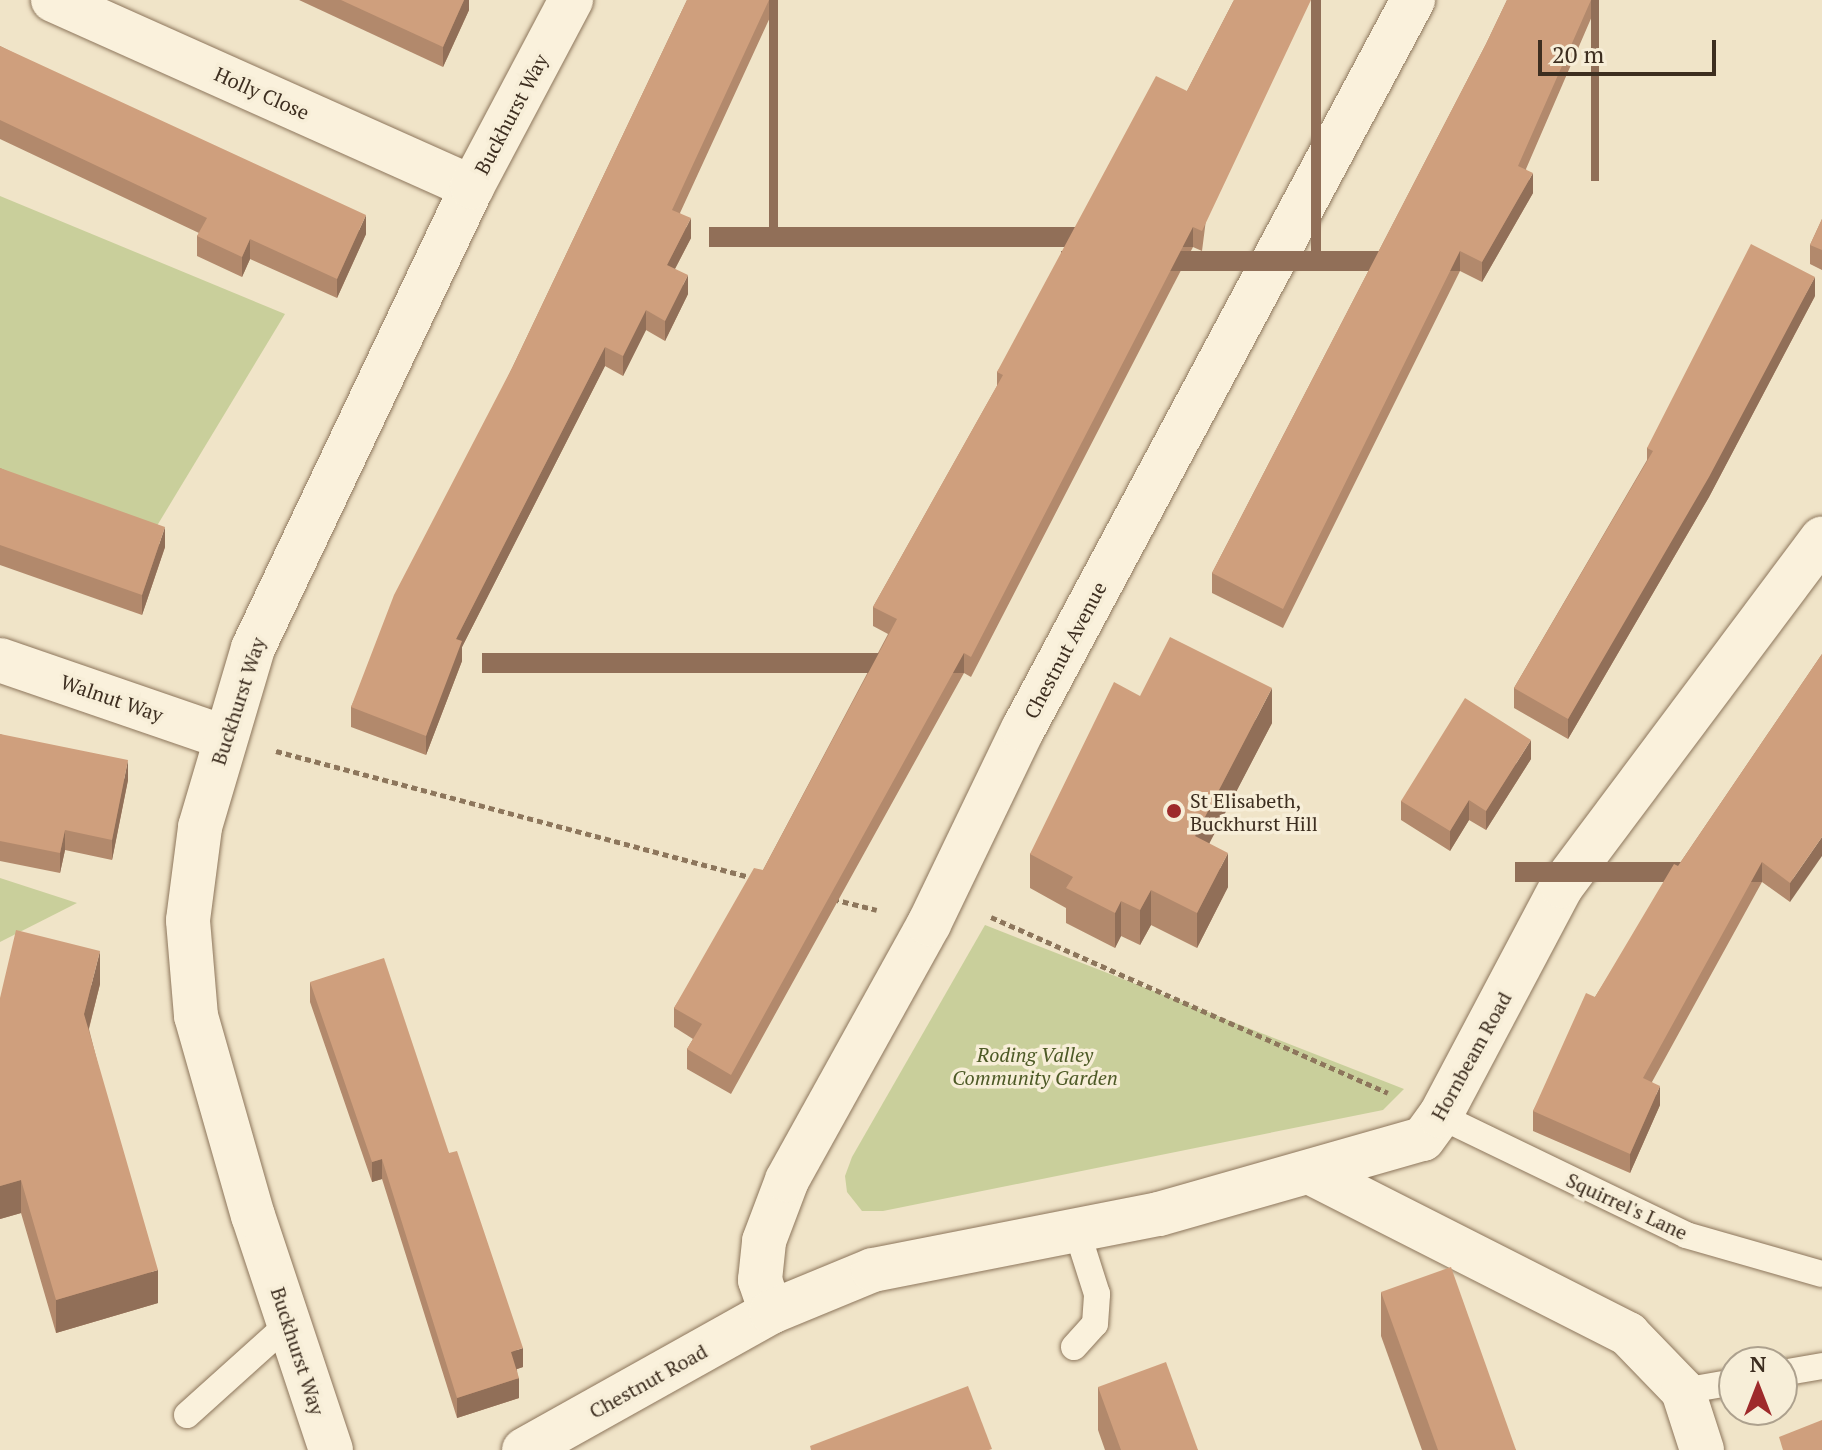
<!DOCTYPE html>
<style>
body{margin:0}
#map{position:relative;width:1822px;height:1450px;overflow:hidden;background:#f0e4c8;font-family:"PT Serif",serif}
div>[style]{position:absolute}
.green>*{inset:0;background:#c9cf9b}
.path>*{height:5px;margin-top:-2.5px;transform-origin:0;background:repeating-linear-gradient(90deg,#8d765c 0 6px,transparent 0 10px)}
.roads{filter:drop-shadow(0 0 2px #8d765c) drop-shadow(0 0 2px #8d765c)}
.lane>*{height:26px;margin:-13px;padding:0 13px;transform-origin:13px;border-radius:13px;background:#faf1dc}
.street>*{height:44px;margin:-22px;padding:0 22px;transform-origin:22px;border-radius:22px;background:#faf1dc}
.secondary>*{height:44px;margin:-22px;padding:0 22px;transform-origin:22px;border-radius:22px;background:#faf1dc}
.wall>*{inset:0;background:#b2896c}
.shaded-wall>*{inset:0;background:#916f58;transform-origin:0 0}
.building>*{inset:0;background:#cf9f7d}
.dots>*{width:22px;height:22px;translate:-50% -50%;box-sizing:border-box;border:4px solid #f7eed8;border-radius:50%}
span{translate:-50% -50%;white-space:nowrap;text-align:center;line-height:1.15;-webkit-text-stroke:7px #f7eed8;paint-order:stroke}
.street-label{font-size:20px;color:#3d2e20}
.poi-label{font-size:20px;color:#3d2e20}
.left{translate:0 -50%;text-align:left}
.park-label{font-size:20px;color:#4d5a26;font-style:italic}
.north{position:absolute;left:1718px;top:1346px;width:80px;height:80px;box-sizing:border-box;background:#f7eed8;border:2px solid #ada18e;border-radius:50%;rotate:0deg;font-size:22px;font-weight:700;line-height:32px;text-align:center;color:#3d2e20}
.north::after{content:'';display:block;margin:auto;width:28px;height:36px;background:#9e2a2b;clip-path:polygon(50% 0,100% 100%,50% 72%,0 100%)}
.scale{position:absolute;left:1538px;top:40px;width:178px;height:36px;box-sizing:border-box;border:4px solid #3d2e20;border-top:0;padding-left:10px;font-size:24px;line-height:28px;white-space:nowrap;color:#3d2e20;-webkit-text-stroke:6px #f7eed8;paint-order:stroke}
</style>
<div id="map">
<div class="green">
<div style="clip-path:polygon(0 196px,285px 314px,149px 539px,0 474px)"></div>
<div style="clip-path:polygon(0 878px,77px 903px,0 942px)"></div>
<div style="clip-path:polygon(985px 925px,1404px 1089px,1383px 1110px,883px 1211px,862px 1211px,847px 1192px,845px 1176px,852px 1157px)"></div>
</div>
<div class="path">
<div style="left:276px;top:751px;width:495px;rotate:14.9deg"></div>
<div style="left:833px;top:899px;width:45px;rotate:14deg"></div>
<div style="left:991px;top:917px;width:434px;rotate:23.9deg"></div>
</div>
<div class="roads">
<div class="lane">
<div style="left:1440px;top:1116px;width:273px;rotate:25.8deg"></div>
<div style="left:1686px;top:1235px;width:141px;rotate:16deg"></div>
<div style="left:1074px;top:1347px;width:31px;rotate:-48deg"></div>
<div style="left:1095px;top:1324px;width:30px;rotate:-86deg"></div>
<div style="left:1097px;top:1294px;width:69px;rotate:-107.7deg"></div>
<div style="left:1782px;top:1373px;width:41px;rotate:-9.9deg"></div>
<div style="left:1683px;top:1391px;width:52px;rotate:-10deg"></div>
<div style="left:187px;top:1415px;width:137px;rotate:-42deg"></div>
</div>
<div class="street">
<div style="left:53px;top:0;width:459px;rotate:24.1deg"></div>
<div style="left:0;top:660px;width:236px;rotate:19deg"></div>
<div style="left:1311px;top:1173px;width:356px;rotate:26.9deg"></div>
<div style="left:1628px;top:1334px;width:79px;rotate:46deg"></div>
<div style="left:1683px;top:1391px;width:62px;rotate:72.1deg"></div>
<div style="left:771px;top:1312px;width:34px;rotate:-109deg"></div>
<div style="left:760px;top:1280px;width:39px;rotate:-84deg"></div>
<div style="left:764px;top:1241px;width:65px;rotate:-69.3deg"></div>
<div style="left:787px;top:1180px;width:293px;rotate:-61deg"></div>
<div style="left:929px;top:924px;width:216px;rotate:-64.3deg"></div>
<div style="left:1023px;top:729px;width:827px;rotate:-61.85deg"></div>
<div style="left:524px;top:1450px;width:283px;rotate:-29.2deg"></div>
<div style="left:771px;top:1312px;width:110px;rotate:-22.4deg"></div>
<div style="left:873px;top:1270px;width:291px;rotate:-11.1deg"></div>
<div style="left:1159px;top:1214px;width:274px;rotate:-15.9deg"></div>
<div style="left:1423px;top:1139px;width:29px;rotate:-54deg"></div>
<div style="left:1440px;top:1116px;width:260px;rotate:-62.1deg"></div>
<div style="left:1562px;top:886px;width:434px;rotate:-53.2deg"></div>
</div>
<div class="secondary">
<div style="left:331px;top:1450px;width:247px;rotate:-108.4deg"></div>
<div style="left:253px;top:1216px;width:208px;rotate:-105.9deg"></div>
<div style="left:196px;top:1016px;width:96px;rotate:-94.8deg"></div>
<div style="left:188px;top:920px;width:94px;rotate:-82.6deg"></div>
<div style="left:200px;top:827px;width:187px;rotate:-73.5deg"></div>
<div style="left:253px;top:648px;width:510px;rotate:-64.59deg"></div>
<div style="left:472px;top:187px;width:212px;rotate:-62.1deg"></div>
</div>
</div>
<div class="wall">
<div style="clip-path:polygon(299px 0,469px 0,469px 10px,443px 67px)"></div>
<div style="clip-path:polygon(687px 0,778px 0,680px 213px,691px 238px,675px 269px,688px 294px,665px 341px,646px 330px,623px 376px,605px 366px,462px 647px,462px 661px,426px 755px,351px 727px,351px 707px)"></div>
<div style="clip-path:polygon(1234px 0,1202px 251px,1193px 247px,971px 677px,964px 673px,731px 1094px,687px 1069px,687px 1049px,693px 1039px,674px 1027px,674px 1008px,763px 870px,888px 634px,873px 626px,873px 607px,997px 386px,997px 372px,1187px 91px)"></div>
<div style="clip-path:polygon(1507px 0,1599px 0,1526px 169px,1533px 193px,1482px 282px,1460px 271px,1283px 628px,1212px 593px,1212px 573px,1486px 44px)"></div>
<div style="clip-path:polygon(0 46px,366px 234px,337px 298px,250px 259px,242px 277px,197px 256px,197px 236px,199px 233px,0 139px)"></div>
<div style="clip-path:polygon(1822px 219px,1822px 270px,1810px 264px,1810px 245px)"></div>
<div style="clip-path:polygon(1815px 296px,1709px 497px,1568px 739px,1514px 708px,1514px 688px,1647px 460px,1647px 448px)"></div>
<div style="clip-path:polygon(0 468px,165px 547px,142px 615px,0 565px)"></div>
<div style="clip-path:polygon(1822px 654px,1790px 902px,1762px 882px,1652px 1082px,1660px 1105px,1630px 1173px,1533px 1131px,1533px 1111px,1595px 997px,1678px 866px)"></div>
<div style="clip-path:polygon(1140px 696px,1272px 723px,1209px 843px,1228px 887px,1197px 948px,1151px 925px,1140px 945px,1121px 936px,1115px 948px,1066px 923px,1066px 908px,1030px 888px,1030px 854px)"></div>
<div style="clip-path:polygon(0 734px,128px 780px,112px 860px,65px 850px,60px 873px,0 861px)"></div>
<div style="clip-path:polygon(1531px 759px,1486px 830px,1469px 820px,1450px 851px,1401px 820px,1401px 801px)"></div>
<div style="clip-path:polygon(310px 982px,449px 1153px,523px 1367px,517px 1369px,519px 1398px,457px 1418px,382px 1179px,372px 1182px,310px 1002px)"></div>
<div style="clip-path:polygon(100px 984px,89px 1029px,158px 1303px,56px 1333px,21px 1213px,0 1219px,0 998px)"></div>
<div style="clip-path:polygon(1381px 1292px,1516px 1450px,1422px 1450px,1381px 1336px)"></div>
<div style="clip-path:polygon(1098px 1387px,1198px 1450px,1105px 1450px,1098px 1430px)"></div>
</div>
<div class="shaded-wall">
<div style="clip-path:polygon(464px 0,469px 0,469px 10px,443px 67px,443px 47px)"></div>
<div style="left:769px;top:0;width:9px;height:231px"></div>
<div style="left:1311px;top:0;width:10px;height:255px"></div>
<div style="left:1591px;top:0;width:8px;height:181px"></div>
<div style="clip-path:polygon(1533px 173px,1533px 193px,1482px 282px,1482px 262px)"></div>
<div style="clip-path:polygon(366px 215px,366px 234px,337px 298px,337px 279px)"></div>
<div style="clip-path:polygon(691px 218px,691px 238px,667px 284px,667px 265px)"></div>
<div style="left:1193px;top:227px;width:20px;height:484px;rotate:90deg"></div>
<div style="clip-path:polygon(250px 239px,250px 259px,242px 277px,242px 257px)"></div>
<div style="left:1460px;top:251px;width:20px;height:399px;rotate:90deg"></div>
<div style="clip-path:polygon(688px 275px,688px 294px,665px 341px,665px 321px)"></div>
<div style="clip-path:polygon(1815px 277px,1815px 296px,1709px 497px,1568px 739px,1568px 719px)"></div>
<div style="clip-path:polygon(646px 310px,646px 330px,623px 376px,623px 356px)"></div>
<div style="clip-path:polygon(605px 347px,605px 366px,462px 647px,462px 661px,426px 755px,426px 736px,456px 639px)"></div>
<div style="clip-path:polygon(165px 527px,165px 547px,142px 615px,142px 595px)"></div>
<div style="left:964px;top:653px;width:20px;height:482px;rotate:90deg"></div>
<div style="clip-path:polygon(1272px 688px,1272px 723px,1195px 871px,1195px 836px)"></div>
<div style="clip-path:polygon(1531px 740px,1531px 759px,1486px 830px,1486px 811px)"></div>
<div style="clip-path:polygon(128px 760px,128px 780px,112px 860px,112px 840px)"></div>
<div style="clip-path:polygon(1469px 800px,1469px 820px,1450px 851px,1450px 831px)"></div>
<div style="clip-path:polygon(65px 830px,65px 850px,60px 873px,60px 853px)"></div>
<div style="clip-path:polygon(1822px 837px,1822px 856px,1790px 902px,1790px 883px)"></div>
<div style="clip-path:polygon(1228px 853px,1228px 887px,1197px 948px,1197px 913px)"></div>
<div style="left:1762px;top:862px;width:20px;height:247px;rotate:90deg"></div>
<div style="clip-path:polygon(1151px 890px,1151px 925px,1140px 945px,1140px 910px)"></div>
<div style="clip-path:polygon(1121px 901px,1121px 936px,1115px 948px,1115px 913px)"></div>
<div style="clip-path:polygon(100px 951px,100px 984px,84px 1047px,84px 1014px)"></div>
<div style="clip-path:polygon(1660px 1086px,1660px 1105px,1630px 1173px,1630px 1154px)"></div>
<div style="clip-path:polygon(382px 1159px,382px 1179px,372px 1182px,372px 1162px)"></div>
<div style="clip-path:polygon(21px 1180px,21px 1213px,0 1219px,0 1186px)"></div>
<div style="clip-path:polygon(158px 1270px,158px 1303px,56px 1333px,56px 1300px)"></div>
<div style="clip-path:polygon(523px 1348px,523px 1367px,511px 1371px,511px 1352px)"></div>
<div style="clip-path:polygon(519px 1378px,519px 1398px,457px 1418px,457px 1398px)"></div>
</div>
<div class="building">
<div style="clip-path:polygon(341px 0,464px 0,443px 47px)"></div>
<div style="clip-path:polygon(687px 0,769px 0,672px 210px,691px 218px,667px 265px,688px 275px,665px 321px,646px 310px,623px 356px,605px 347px,456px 639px,462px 641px,426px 736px,351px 707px,394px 595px,513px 366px)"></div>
<div style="clip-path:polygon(1234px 0,1311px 0,1202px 231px,1193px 227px,971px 657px,964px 653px,731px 1075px,687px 1049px,702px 1024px,674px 1008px,754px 868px,763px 870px,897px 619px,873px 607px,1003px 375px,997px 372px,1156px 76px,1187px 91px)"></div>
<div style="clip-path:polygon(1507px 0,1591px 0,1518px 166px,1533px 173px,1482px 262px,1460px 251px,1283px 609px,1212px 573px,1486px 44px)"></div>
<div style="clip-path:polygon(0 46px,366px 215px,337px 279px,250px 239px,242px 257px,197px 236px,207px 218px,0 120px)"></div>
<div style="clip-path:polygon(1822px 219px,1822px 250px,1810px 245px)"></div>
<div style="clip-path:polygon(1751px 244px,1815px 277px,1709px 477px,1568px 719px,1514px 688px,1653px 451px,1647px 448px)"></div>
<div style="clip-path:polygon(0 468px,165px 527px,142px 595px,0 545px)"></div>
<div style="clip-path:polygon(1170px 637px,1272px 688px,1195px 836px,1228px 853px,1197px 913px,1151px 890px,1140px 910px,1121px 901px,1115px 913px,1066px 888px,1073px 877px,1030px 854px,1114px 682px,1140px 696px)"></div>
<div style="clip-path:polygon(1822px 654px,1822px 837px,1790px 883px,1762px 862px,1643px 1078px,1660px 1086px,1630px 1154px,1533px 1111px,1586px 993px,1595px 997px,1674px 864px,1678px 866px)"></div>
<div style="clip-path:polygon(1465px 698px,1531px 740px,1486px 811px,1469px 800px,1450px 831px,1401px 801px)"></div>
<div style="clip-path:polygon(0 734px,128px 760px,112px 840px,65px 830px,60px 853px,0 841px)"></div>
<div style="clip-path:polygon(16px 930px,100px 951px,84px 1014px,158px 1270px,56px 1300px,21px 1180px,0 1186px,0 998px)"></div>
<div style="clip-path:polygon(384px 958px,449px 1153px,457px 1151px,523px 1348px,511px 1352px,519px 1378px,457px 1398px,382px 1159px,372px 1162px,310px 982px)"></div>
<div style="clip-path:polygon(1451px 1267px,1516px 1450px,1438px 1450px,1381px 1292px)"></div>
<div style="clip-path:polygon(1166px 1362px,1198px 1450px,1121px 1450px,1098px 1387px)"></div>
<div style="clip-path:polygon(968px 1386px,992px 1449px,989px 1450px,811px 1450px,810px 1446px)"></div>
<div style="clip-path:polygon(1822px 1420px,1822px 1450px,1783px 1450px,1779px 1437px)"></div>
</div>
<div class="dots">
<div style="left:1174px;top:811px;background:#9e2a2b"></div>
</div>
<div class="street-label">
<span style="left:262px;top:93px;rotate:24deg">Holly Close</span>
<span style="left:511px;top:114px;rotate:-62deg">Buckhurst Way</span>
<span style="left:1065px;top:650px;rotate:-62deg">Chestnut Avenue</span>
<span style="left:112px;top:698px;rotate:19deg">Walnut Way</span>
<span style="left:238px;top:701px;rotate:-72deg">Buckhurst Way</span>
<span style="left:1471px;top:1056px;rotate:-61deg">Hornbeam Road</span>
<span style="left:1627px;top:1206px;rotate:25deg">Squirrel's Lane</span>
<span style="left:298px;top:1351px;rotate:72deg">Buckhurst Way</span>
<span style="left:648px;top:1381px;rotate:-29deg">Chestnut Road</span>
</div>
<div class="poi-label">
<span class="left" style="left:1190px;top:812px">St Elisabeth,<br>Buckhurst Hill</span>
</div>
<div class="park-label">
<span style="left:1035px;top:1066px">Roding Valley<br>Community Garden</span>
</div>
<div class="north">N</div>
<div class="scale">20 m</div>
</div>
